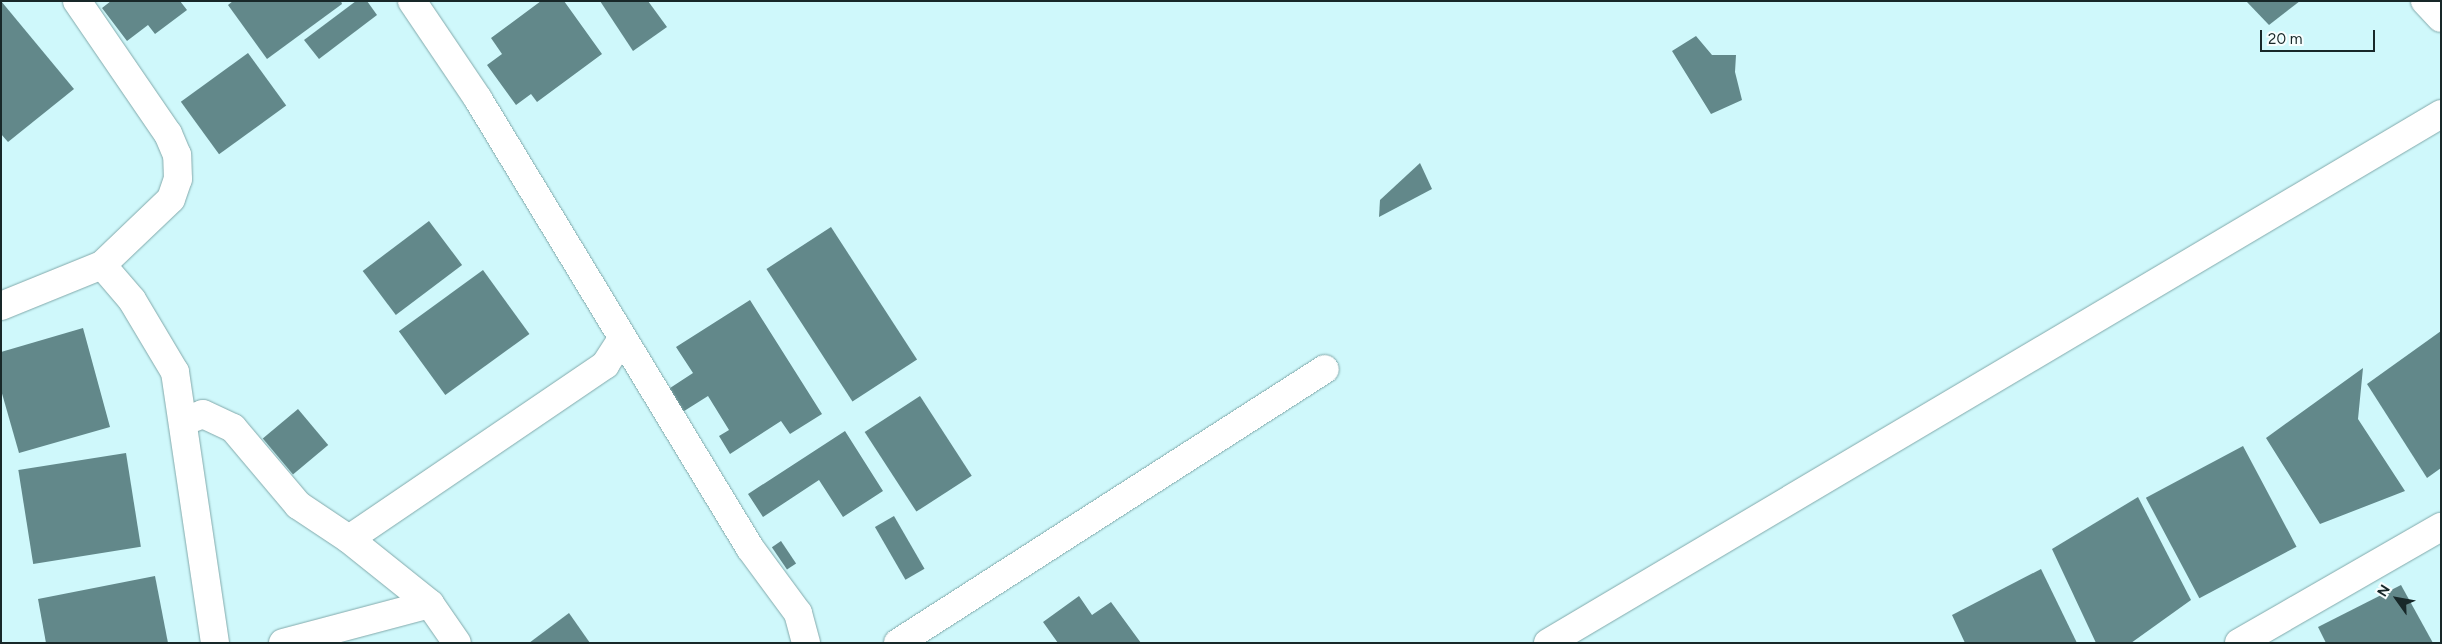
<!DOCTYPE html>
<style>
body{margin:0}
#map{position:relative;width:2442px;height:644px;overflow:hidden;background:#cff8fb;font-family:Figtree,sans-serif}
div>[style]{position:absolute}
.building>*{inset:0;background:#62888a;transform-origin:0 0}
.roads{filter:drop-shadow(0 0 1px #82a9ab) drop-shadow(0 0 1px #82a9ab)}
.street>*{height:28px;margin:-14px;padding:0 14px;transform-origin:14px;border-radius:14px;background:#fff}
span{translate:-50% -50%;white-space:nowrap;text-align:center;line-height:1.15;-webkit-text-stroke:5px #f6fefe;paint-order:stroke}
.frame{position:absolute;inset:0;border:2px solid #182829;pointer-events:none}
.north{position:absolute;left:2372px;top:574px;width:50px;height:50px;-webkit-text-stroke:4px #f6fefe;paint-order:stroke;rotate:302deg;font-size:14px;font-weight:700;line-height:20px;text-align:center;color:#182829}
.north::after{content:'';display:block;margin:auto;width:18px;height:22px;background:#182829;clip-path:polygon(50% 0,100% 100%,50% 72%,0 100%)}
.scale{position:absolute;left:2260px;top:30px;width:115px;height:22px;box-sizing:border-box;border:2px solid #182829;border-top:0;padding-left:6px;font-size:15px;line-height:18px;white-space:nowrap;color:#182829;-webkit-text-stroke:4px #f6fefe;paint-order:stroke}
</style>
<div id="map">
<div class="building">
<div style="clip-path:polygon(1px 1px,74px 89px,8px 142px,1px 134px)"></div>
<div style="clip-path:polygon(111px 1px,180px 1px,187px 10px,155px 34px,148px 25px,127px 41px,102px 8px)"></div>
<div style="clip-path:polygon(233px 1px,341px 1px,342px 4px,267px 59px,228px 5px)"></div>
<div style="clip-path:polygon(356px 1px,367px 1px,377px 15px,319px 59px,304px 40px)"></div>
<div style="clip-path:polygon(541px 1px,564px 1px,602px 54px,537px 102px,531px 94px,516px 105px,487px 65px,502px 54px,491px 38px)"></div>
<div style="clip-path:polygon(600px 1px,648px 1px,667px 27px,633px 51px)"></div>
<div style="clip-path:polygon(2246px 1px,2300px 1px,2269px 25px)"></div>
<div style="clip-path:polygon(1696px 36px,1712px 55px,1736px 55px,1735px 72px,1742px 100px,1711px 114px,1672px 51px)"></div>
<div style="left:248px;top:53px;width:65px;height:83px;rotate:54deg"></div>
<div style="clip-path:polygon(1420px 163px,1432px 189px,1379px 217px,1380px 200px)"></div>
<div style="left:429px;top:221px;width:55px;height:83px;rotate:53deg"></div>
<div style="left:831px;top:227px;width:158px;height:77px;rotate:57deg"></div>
<div style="left:483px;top:270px;width:79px;height:104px;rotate:54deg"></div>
<div style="clip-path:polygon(750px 300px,822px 414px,790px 434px,781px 421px,730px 454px,719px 436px,729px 430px,708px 396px,681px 413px,667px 390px,693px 373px,676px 347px)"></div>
<div style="clip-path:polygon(83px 328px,110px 427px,19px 453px,1px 390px,1px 352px)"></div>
<div style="clip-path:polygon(2441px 331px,2441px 468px,2427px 478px,2367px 384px)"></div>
<div style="clip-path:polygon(2363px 368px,2358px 419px,2405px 491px,2320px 524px,2266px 438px)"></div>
<div style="left:920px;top:396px;width:95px;height:66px;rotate:57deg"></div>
<div style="left:298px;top:409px;width:47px;height:46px;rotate:50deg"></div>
<div style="clip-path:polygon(845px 431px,883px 491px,843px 517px,819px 480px,763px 517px,748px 494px)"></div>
<div style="left:2243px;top:446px;width:114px;height:110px;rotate:62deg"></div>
<div style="left:126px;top:453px;width:95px;height:109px;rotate:81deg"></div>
<div style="clip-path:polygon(2138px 497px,2191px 600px,2131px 643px,2096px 643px,2052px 549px)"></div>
<div style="left:894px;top:516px;width:61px;height:22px;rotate:60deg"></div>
<div style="left:781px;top:541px;width:27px;height:11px;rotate:56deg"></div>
<div style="clip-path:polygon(2041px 569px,2077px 643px,1965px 643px,1952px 615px)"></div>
<div style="clip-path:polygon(155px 576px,168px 643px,46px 643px,38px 599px)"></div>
<div style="clip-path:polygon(2401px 585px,2433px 643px,2326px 643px,2318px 627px)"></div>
<div style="clip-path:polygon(1079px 596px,1092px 615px,1111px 602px,1141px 643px,1058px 643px,1043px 622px)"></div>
<div style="clip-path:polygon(569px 613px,590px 643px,529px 643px)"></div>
</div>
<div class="roads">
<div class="street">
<div style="left:412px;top:1px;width:118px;rotate:56deg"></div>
<div style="left:478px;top:99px;width:525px;rotate:58.79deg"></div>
<div style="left:750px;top:548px;width:81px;rotate:53.6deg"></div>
<div style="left:798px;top:613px;width:31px;rotate:75deg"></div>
<div style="left:2425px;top:1px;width:23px;rotate:47deg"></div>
<div style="left:102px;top:265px;width:46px;rotate:49.4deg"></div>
<div style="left:132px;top:300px;width:84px;rotate:59.2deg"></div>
<div style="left:175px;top:372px;width:274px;rotate:81.6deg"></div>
<div style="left:1px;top:306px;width:109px;rotate:-22.1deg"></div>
<div style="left:102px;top:265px;width:95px;rotate:-43.7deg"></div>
<div style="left:171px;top:199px;width:21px;rotate:-71deg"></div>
<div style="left:178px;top:179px;width:24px;rotate:-92deg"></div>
<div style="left:177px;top:155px;width:23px;rotate:-113deg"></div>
<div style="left:168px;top:134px;width:161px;rotate:-124.4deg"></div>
<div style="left:185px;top:421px;width:19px;rotate:-21deg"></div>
<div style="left:203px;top:414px;width:33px;rotate:25deg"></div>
<div style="left:233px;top:428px;width:101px;rotate:49.8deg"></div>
<div style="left:298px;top:505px;width:61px;rotate:33.7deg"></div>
<div style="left:349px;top:539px;width:104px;rotate:38.7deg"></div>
<div style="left:430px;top:604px;width:47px;rotate:55.3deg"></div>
<div style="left:349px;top:539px;width:310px;rotate:-34.2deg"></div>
<div style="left:605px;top:365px;width:30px;rotate:-57deg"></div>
<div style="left:283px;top:643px;width:152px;rotate:-14.9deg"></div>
<div style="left:898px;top:643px;width:507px;rotate:-32.69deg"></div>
<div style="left:1548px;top:643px;width:1038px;rotate:-30.64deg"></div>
<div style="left:2239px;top:643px;width:233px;rotate:-29.9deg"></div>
</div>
</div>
<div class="frame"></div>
<div class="north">N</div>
<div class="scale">20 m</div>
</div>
